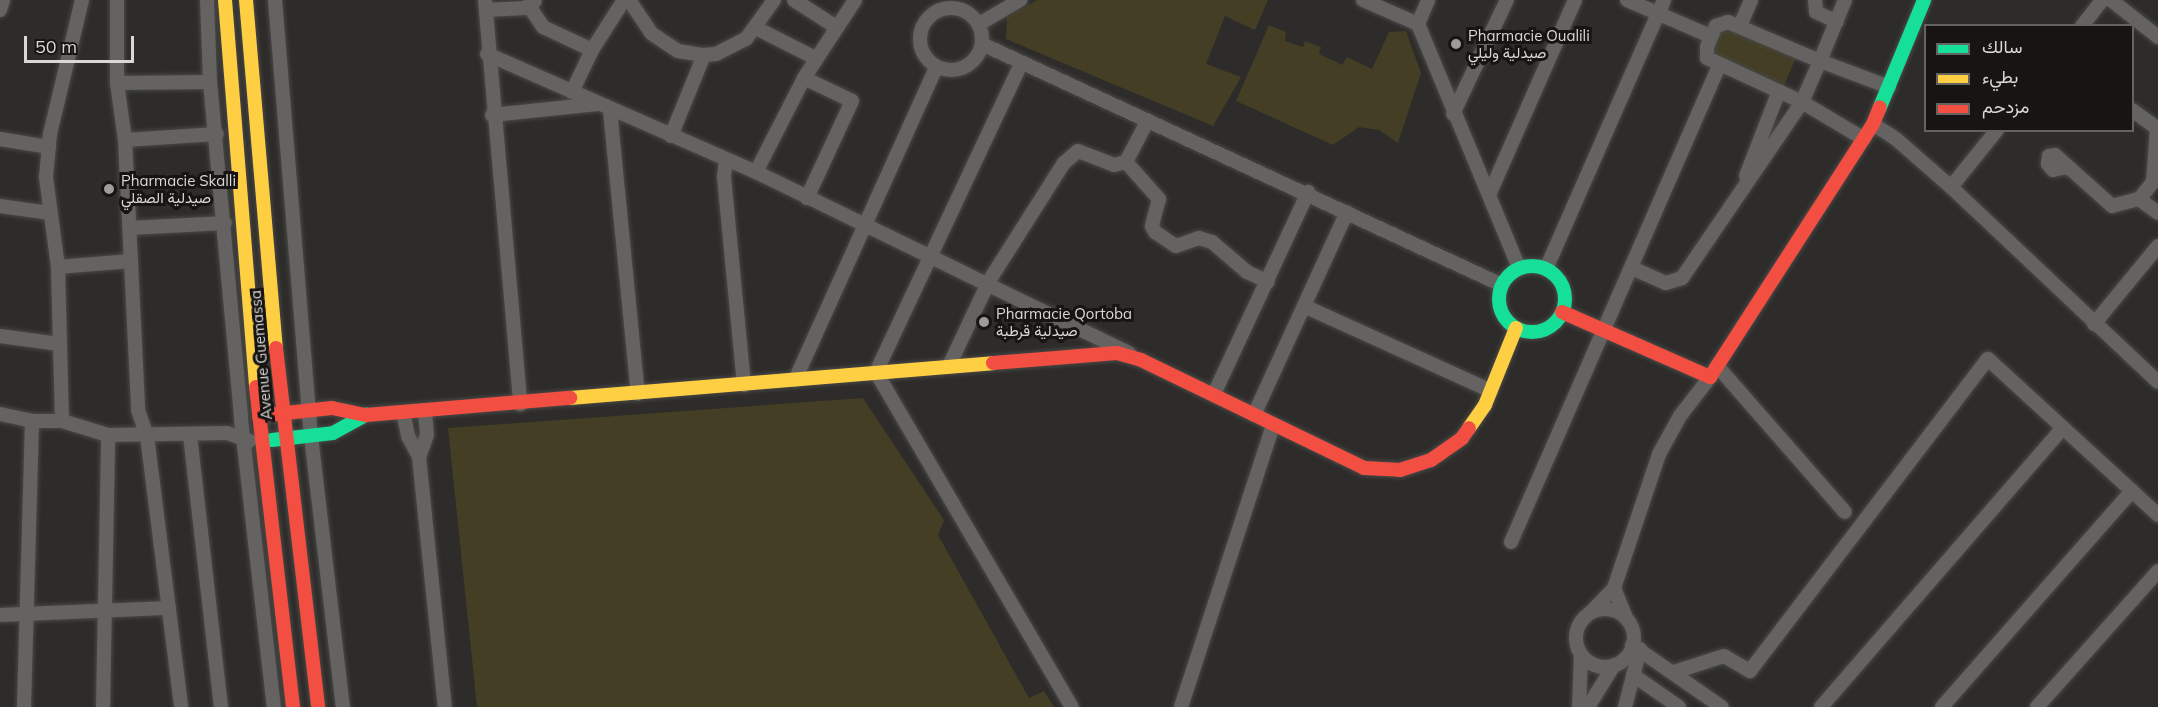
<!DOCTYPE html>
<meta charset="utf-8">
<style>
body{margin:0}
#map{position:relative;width:2158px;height:707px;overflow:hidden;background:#2d2c2a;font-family:Mulish,Vazirmatn,sans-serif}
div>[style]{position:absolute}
.green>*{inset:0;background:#433e24;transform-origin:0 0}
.roads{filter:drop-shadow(0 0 2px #494846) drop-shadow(0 0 2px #494846)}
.street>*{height:14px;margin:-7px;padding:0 7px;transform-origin:7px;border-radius:7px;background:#646362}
.street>.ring{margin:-7px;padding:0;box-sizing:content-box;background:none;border:14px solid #646362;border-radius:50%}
.fast>*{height:14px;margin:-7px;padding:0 7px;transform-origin:7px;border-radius:7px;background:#16e098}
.fast>.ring{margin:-7px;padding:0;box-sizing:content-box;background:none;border:14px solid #16e098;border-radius:50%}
.slow>*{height:14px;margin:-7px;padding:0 7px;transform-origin:7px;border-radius:7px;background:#ffcf43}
.jam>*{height:14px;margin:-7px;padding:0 7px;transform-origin:7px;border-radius:7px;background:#f24e42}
.dots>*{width:16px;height:16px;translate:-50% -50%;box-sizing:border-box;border:3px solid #161514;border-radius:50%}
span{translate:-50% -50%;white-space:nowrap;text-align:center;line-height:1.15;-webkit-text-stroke:6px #161514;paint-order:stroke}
.poi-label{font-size:15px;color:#d9d8d6}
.left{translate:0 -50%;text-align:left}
.street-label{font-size:15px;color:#d9d8d6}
.legend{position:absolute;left:1924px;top:24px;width:210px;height:108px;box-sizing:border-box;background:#161514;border:2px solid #646362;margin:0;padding:8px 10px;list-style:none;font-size:18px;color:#d9d8d6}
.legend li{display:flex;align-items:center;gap:12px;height:30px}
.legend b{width:30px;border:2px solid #646362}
.scale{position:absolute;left:24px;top:36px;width:110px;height:27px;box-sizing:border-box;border:3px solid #d9d8d6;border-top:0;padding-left:8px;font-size:18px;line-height:21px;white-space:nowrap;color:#d9d8d6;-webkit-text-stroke:4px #161514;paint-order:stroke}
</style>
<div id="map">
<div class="green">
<div style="clip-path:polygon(1037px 0,1268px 0,1255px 30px,1225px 16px,1206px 64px,1241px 77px,1213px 126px,1006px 39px,1007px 17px)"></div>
<div style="clip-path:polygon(1269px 25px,1286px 32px,1285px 41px,1303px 47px,1305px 41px,1321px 47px,1319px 54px,1342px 65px,1347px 57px,1372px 69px,1389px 32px,1406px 31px,1421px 73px,1398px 143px,1379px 130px,1359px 127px,1333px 145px,1236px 101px)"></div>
<div style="left:1724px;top:25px;width:79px;height:33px;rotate:23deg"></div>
<div style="clip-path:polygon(863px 398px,944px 520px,938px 535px,1029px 698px,1044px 691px,1054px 707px,477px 707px,448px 428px)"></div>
</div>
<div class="roads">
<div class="street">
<div style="left:117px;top:0;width:83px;rotate:90deg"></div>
<div style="left:117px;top:83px;width:58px;rotate:82deg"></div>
<div style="left:125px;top:140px;width:270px;rotate:87.2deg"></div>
<div style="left:138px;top:410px;width:28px;rotate:71deg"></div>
<div style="left:147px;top:436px;width:273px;rotate:82.8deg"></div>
<div style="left:207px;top:0;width:82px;rotate:87.9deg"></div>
<div style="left:210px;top:82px;width:338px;rotate:84.7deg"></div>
<div style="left:241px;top:419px;width:290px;rotate:83.5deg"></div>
<div style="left:275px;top:0;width:437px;rotate:85.3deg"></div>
<div style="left:311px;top:436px;width:273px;rotate:83.3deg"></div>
<div style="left:485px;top:0;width:406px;rotate:85deg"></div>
<div style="left:629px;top:0;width:40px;rotate:56deg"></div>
<div style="left:651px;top:33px;width:32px;rotate:34deg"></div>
<div style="left:678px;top:51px;width:26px;rotate:9deg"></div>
<div style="left:704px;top:55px;width:12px;rotate:-5deg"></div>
<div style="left:716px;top:54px;width:34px;rotate:-27deg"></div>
<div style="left:746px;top:39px;width:48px;rotate:-54.3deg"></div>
<div style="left:794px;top:0;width:50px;rotate:32.7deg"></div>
<div style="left:1363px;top:0;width:60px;rotate:23.6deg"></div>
<div style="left:1418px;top:24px;width:264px;rotate:67.5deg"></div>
<div style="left:1627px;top:0;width:90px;rotate:23.4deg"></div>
<div style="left:1815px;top:0;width:12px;rotate:85deg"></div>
<div style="left:1816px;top:12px;width:23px;rotate:25deg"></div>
<div style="left:1845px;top:0;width:66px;rotate:112.3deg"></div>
<div style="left:1820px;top:61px;width:74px;rotate:20.6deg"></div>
<div style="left:2111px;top:0;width:60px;rotate:38.2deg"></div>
<div style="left:529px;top:6px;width:25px;rotate:56deg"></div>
<div style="left:543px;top:27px;width:54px;rotate:25.1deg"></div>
<div class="ring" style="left:920px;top:8px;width:48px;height:48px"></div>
<div style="left:0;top:10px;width:10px;rotate:-73deg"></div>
<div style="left:486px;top:10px;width:39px;rotate:-3deg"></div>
<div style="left:525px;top:8px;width:12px;rotate:-35deg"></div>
<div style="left:1728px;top:22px;width:100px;rotate:23deg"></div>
<div style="left:1820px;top:61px;width:45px;rotate:113.7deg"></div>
<div style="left:1802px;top:102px;width:105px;rotate:-155.1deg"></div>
<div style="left:1707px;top:58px;width:11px;rotate:-90deg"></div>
<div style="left:1707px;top:47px;width:23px;rotate:-67deg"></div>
<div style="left:1716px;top:26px;width:13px;rotate:-18deg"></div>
<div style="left:979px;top:24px;width:48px;rotate:-30.3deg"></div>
<div style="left:1418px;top:24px;width:26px;rotate:-67deg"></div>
<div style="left:1740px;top:26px;width:28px;rotate:-67deg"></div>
<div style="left:2082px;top:26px;width:33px;rotate:-52deg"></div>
<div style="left:756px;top:28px;width:68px;rotate:26.9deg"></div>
<div style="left:982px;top:44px;width:573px;rotate:24.87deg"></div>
<div style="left:487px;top:54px;width:294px;rotate:23.7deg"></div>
<div style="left:756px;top:172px;width:415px;rotate:25.9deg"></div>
<div style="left:1021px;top:64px;width:340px;rotate:115.2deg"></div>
<div style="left:876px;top:372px;width:388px;rotate:59.7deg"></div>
<div style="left:804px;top:78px;width:53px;rotate:25.6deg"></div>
<div style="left:852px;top:101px;width:107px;rotate:114.9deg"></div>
<div style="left:117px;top:83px;width:93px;rotate:-0.6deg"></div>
<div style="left:572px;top:92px;width:47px;rotate:-64.5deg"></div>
<div style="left:592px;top:50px;width:59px;rotate:-57.4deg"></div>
<div style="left:610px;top:110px;width:285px;rotate:84.4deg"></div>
<div style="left:2132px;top:110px;width:31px;rotate:36deg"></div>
<div style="left:2157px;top:128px;width:54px;rotate:94.2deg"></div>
<div style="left:2153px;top:182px;width:22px;rotate:129deg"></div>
<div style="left:1453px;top:114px;width:126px;rotate:-64.7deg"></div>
<div style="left:492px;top:115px;width:106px;rotate:-6deg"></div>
<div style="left:1873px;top:124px;width:27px;rotate:33deg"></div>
<div style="left:1896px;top:139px;width:73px;rotate:41.1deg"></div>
<div style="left:1951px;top:187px;width:284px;rotate:43.3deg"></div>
<div style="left:671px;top:136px;width:87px;rotate:-67.8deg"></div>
<div style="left:0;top:139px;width:50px;rotate:9.3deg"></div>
<div style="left:125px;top:140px;width:92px;rotate:-3.7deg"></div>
<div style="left:726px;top:160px;width:17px;rotate:97deg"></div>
<div style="left:724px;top:177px;width:209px;rotate:84.5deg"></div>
<div style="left:1126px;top:162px;width:50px;rotate:48.3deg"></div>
<div style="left:1159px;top:199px;width:28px;rotate:105deg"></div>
<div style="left:1152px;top:226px;width:7px;rotate:63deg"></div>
<div style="left:1155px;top:232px;width:25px;rotate:34deg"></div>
<div style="left:1176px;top:246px;width:24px;rotate:-19deg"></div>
<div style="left:1199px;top:238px;width:14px;rotate:17deg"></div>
<div style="left:1212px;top:242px;width:46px;rotate:40.6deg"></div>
<div style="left:1247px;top:272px;width:23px;rotate:25deg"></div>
<div style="left:2068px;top:167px;width:15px;rotate:169deg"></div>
<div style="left:2053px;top:170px;width:8px;rotate:-130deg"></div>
<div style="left:2048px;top:164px;width:8px;rotate:-83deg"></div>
<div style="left:2049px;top:156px;width:6px;rotate:-9deg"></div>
<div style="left:2055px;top:155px;width:76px;rotate:41.8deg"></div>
<div style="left:2112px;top:206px;width:28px;rotate:-15deg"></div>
<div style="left:2139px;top:199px;width:24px;rotate:36deg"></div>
<div style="left:756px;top:172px;width:106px;rotate:-62.9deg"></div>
<div style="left:804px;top:78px;width:93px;rotate:-56.8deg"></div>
<div style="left:1746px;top:176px;width:91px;rotate:-68.8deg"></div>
<div style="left:1951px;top:187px;width:73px;rotate:-51.1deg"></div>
<div style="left:1489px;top:195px;width:213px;rotate:-66.2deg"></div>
<div style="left:0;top:206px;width:49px;rotate:8.1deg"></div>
<div style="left:130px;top:228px;width:95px;rotate:-3deg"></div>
<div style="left:58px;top:267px;width:73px;rotate:-4.7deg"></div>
<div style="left:1632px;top:268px;width:37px;rotate:24deg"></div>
<div style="left:1666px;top:283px;width:17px;rotate:-17deg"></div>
<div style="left:1682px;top:278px;width:213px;rotate:-55.7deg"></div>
<div style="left:1802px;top:102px;width:72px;rotate:30.8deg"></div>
<div style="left:1546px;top:269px;width:294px;rotate:-66.3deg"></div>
<div style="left:1304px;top:306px;width:205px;rotate:24.4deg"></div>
<div style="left:2094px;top:324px;width:101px;rotate:-50.6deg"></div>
<div style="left:0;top:336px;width:60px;rotate:7.7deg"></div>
<div style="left:949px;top:366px;width:94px;rotate:-64.8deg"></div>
<div style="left:989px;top:281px;width:140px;rotate:-57.6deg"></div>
<div style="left:1064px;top:163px;width:18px;rotate:-41deg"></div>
<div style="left:1078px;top:151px;width:39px;rotate:21deg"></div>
<div style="left:1114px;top:165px;width:12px;rotate:-14deg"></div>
<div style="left:1126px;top:162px;width:47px;rotate:-62.4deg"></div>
<div style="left:1717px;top:366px;width:194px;rotate:48.8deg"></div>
<div style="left:795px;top:380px;width:343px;rotate:-65.7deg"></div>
<div style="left:1214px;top:394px;width:223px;rotate:-65deg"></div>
<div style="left:403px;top:412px;width:25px;rotate:78deg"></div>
<div style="left:408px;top:436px;width:24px;rotate:62deg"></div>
<div style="left:419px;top:457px;width:23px;rotate:-70deg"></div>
<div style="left:427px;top:435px;width:24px;rotate:-95deg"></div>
<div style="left:0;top:414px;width:33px;rotate:12deg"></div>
<div style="left:32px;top:421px;width:30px"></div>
<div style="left:62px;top:421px;width:48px;rotate:16.9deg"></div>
<div style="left:108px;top:435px;width:119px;rotate:-1deg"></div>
<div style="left:227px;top:433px;width:24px;rotate:19deg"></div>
<div style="left:1254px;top:415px;width:223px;rotate:-65.4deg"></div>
<div style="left:62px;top:421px;width:154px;rotate:-91.5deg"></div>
<div style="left:58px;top:267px;width:91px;rotate:-97.6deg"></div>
<div style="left:46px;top:177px;width:43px;rotate:-84.7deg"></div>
<div style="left:50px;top:134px;width:138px;rotate:-76.6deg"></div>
<div style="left:190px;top:435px;width:274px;rotate:83.5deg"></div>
<div style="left:419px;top:457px;width:251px;rotate:84.1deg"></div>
<div style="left:1511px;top:542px;width:519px;rotate:-66.4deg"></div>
<div style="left:1614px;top:588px;width:141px;rotate:-71.4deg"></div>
<div style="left:1659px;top:454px;width:43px;rotate:-61.1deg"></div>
<div style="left:1680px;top:416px;width:49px;rotate:-52.4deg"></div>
<div class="ring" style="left:1576px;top:609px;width:44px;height:44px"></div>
<div style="left:1591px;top:612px;width:33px;rotate:-46deg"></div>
<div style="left:1614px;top:588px;width:31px;rotate:68deg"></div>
<div style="left:0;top:615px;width:169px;rotate:-2.4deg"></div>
<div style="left:1632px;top:645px;width:109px;rotate:34.6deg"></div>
<div style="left:1674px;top:672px;width:52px;rotate:-17.7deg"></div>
<div style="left:1724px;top:656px;width:30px;rotate:30deg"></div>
<div style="left:1750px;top:671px;width:392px;rotate:-52.7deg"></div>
<div style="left:1988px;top:359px;width:231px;rotate:42.5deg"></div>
<div style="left:1633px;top:675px;width:56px;rotate:34.8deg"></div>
<div style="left:24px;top:707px;width:286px;rotate:-88.4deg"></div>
<div style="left:103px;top:707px;width:272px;rotate:-88.9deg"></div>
<div style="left:1181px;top:707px;width:297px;rotate:-71.9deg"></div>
<div style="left:1579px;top:707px;width:52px;rotate:-87.8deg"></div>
<div style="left:1588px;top:707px;width:49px;rotate:-58.2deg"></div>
<div style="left:1625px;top:707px;width:60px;rotate:-75.5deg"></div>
<div style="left:1821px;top:707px;width:369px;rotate:-49.1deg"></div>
<div style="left:1942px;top:707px;width:288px;rotate:-48.7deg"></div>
<div style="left:2037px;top:707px;width:182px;rotate:-48.3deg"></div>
</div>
<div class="fast">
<div style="left:1880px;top:107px;width:116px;rotate:-67.6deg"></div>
<div class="ring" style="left:1499px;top:266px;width:52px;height:52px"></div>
<div style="left:272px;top:440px;width:61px;rotate:-6.5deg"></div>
<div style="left:333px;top:433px;width:38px;rotate:-29deg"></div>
</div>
<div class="slow">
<div style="left:225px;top:0;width:388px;rotate:85.4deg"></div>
<div style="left:246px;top:0;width:349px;rotate:85.1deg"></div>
<div style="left:570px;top:398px;width:424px;rotate:-4.7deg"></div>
<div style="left:1469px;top:428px;width:28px;rotate:-55deg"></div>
<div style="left:1485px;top:405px;width:83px;rotate:-68.1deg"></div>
</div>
<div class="jam">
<div style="left:1562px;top:312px;width:162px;rotate:23.7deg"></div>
<div style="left:1710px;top:377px;width:301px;rotate:-57.2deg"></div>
<div style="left:1873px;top:124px;width:18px;rotate:-68deg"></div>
<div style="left:276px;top:348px;width:361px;rotate:83.3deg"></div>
<div style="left:993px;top:363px;width:124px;rotate:-4.6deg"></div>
<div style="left:1117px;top:353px;width:25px;rotate:16deg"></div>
<div style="left:1141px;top:360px;width:248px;rotate:25.8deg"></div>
<div style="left:1364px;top:468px;width:36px;rotate:3deg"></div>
<div style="left:1400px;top:470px;width:33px;rotate:-18deg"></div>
<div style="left:1431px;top:460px;width:38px;rotate:-35deg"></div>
<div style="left:1462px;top:438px;width:12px;rotate:-55deg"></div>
<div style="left:256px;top:387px;width:322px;rotate:83.4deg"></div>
<div style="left:259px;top:416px;width:73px;rotate:-6.3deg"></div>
<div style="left:332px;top:408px;width:35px;rotate:12deg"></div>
<div style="left:366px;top:415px;width:205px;rotate:-4.8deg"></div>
</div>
</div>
<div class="dots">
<div style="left:1456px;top:44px;background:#9d9c9a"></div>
<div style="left:109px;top:189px;background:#9d9c9a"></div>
<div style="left:984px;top:322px;background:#9d9c9a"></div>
</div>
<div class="poi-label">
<span class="left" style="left:1468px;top:44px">Pharmacie Oualili<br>صيدلية وليلي</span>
<span class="left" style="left:121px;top:189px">Pharmacie Skalli<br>صيدلية الصقلي</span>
<span class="left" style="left:996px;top:322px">Pharmacie Qortoba<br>صيدلية قرطبة</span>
</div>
<div class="street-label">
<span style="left:261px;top:355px;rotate:-95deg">Avenue Guemassa</span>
</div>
<ul class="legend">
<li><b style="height:8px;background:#16e098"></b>سالك</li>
<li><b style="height:8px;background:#ffcf43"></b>بطيء</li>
<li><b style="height:8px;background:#f24e42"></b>مزدحم</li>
</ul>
<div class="scale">50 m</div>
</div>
